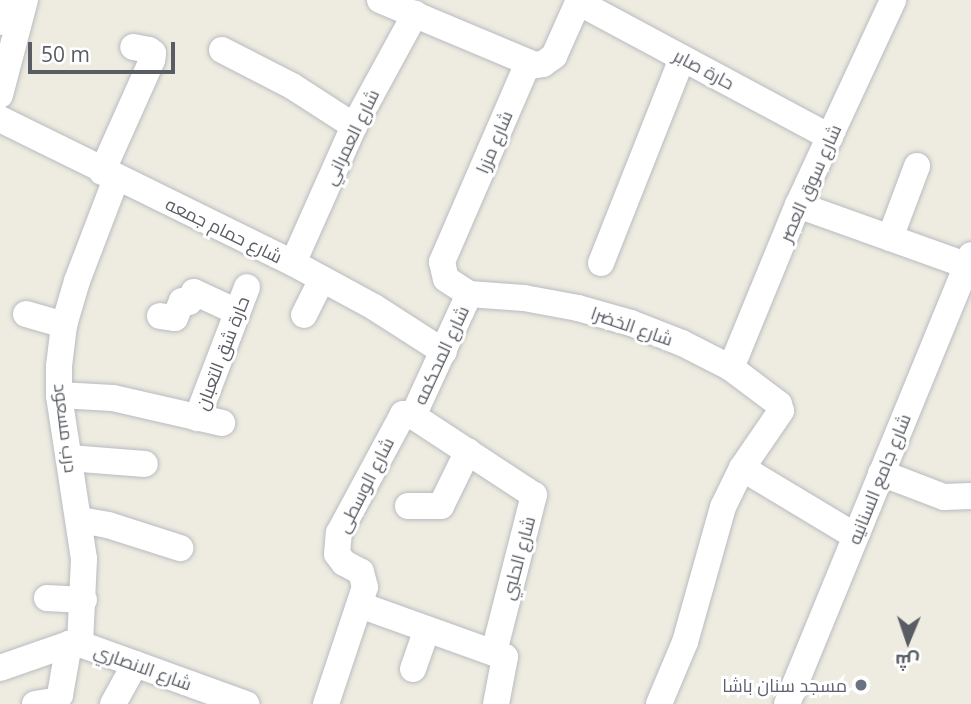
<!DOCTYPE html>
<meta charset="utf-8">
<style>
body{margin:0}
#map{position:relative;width:971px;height:704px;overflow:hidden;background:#eeece0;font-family:"Open Sans",Cairo,sans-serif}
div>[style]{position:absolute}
.roads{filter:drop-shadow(0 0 2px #b8bbc1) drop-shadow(0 0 2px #b8bbc1)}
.minor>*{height:26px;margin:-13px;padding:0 13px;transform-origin:13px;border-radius:13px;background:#fff}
.dots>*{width:19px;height:19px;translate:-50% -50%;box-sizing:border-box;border:4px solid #fff;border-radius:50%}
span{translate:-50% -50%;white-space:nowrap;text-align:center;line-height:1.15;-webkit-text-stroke:6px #fff;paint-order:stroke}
.street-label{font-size:18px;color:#595d63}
.worship-label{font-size:18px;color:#5b616d}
.right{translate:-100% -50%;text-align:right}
.north{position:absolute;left:873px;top:606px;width:70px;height:70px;-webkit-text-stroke:5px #fff;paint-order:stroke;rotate:182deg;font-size:19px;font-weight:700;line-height:28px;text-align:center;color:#595d63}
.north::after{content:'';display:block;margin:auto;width:24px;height:32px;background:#595d63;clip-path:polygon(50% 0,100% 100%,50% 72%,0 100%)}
.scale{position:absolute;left:28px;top:42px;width:147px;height:32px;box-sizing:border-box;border:4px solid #595d63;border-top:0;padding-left:9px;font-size:21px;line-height:24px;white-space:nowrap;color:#595d63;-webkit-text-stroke:5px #fff;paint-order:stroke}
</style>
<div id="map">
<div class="roads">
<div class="minor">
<div style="left:380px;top:0;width:168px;rotate:22.8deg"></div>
<div style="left:535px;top:65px;width:8px;rotate:-7deg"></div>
<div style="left:543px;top:64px;width:14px;rotate:-36deg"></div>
<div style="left:554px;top:56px;width:61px;rotate:-65.9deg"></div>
<div style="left:578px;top:2px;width:286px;rotate:28.2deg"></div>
<div style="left:0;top:22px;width:23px;rotate:-75deg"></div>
<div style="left:222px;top:50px;width:79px;rotate:27.2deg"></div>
<div style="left:292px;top:86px;width:74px;rotate:32.8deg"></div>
<div style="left:528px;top:63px;width:217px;rotate:113.4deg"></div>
<div style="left:442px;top:262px;width:17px;rotate:77deg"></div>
<div style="left:446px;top:279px;width:27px;rotate:33deg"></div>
<div style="left:469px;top:294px;width:55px;rotate:4.2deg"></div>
<div style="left:524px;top:298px;width:55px;rotate:10.5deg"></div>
<div style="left:578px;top:308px;width:55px;rotate:15.8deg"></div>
<div style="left:631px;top:323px;width:55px;rotate:21.4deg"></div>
<div style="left:682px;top:343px;width:55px;rotate:27deg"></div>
<div style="left:731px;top:368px;width:60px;rotate:36.9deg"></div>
<div style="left:779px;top:404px;width:7px;rotate:74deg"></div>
<div style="left:781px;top:411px;width:69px;rotate:124.4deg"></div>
<div style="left:742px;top:468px;width:43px;rotate:116deg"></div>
<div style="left:723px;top:507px;width:140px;rotate:105.7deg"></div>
<div style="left:685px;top:642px;width:67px;rotate:112.8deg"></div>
<div style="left:0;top:95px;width:98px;rotate:-75.3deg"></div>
<div style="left:0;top:119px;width:326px;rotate:26.2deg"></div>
<div style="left:293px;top:263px;width:92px;rotate:28.5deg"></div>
<div style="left:374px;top:307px;width:83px;rotate:32.7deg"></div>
<div style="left:102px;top:172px;width:123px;rotate:-65.9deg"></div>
<div style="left:152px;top:60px;width:7px;rotate:-82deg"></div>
<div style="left:153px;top:53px;width:5px;rotate:-143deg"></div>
<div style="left:149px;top:50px;width:16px;rotate:-169deg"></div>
<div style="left:798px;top:205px;width:181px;rotate:19.7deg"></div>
<div style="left:890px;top:238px;width:77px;rotate:-69.4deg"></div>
<div style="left:293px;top:263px;width:150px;rotate:-66deg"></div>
<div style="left:354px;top:126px;width:128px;rotate:-61.4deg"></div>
<div style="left:601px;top:263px;width:220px;rotate:-68.4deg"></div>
<div style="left:26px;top:314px;width:40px;rotate:16deg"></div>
<div style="left:304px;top:315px;width:40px;rotate:-63.4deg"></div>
<div style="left:160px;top:316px;width:15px;rotate:8deg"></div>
<div style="left:175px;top:318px;width:18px;rotate:-68deg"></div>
<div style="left:182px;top:301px;width:7px;rotate:8deg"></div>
<div style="left:189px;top:302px;width:11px;rotate:-63deg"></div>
<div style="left:194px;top:292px;width:47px;rotate:24.9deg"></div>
<div style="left:731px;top:368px;width:176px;rotate:-67.7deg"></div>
<div style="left:798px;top:205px;width:226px;rotate:-65.1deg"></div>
<div style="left:59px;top:395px;width:54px;rotate:3.2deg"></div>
<div style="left:113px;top:398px;width:112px;rotate:12.9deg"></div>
<div style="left:413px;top:416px;width:134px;rotate:-65.3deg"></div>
<div style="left:197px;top:418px;width:140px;rotate:-69.1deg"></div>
<div style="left:69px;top:458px;width:76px;rotate:4.5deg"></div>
<div style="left:742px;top:468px;width:132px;rotate:31deg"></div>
<div style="left:881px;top:473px;width:67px;rotate:20.9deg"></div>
<div style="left:944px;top:497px;width:27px;rotate:-2deg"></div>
<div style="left:408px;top:506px;width:33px"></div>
<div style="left:441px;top:506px;width:61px;rotate:-63.9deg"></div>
<div style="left:80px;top:520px;width:28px;rotate:10deg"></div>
<div style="left:108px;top:525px;width:76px;rotate:17.7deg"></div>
<div style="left:47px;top:598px;width:37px;rotate:3deg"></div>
<div style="left:360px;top:605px;width:154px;rotate:19.7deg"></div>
<div style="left:505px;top:657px;width:48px;rotate:100.8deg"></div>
<div style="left:80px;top:644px;width:85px;rotate:-87.3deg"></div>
<div style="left:84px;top:559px;width:166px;rotate:-98.7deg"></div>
<div style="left:59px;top:395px;width:29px;rotate:-90deg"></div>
<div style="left:59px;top:366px;width:41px;rotate:-83deg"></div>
<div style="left:64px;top:325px;width:46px;rotate:-73.5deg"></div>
<div style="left:77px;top:281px;width:109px;rotate:-69.1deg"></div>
<div style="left:0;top:668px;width:73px;rotate:-19.2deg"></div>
<div style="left:69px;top:644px;width:11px"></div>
<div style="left:80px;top:644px;width:177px;rotate:19.9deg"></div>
<div style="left:413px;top:669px;width:42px;rotate:-70.7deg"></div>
<div style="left:35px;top:704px;width:20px;rotate:-9deg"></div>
<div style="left:55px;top:701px;width:8px;rotate:-50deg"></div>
<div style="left:60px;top:695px;width:52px;rotate:-80deg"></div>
<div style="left:113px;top:704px;width:46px;rotate:-61.2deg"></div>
<div style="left:326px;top:704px;width:123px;rotate:-71.6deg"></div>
<div style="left:365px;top:587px;width:16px;rotate:-105deg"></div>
<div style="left:361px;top:572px;width:19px;rotate:-152deg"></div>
<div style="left:344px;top:563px;width:11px;rotate:-128deg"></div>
<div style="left:337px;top:554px;width:21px;rotate:-85deg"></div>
<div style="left:339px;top:533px;width:135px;rotate:-61.7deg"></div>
<div style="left:403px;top:414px;width:7px"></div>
<div style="left:410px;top:414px;width:148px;rotate:33.2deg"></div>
<div style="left:534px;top:495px;width:162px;rotate:104.3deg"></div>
<div style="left:787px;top:704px;width:485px;rotate:-67.7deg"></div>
</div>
</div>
<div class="dots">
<div style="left:861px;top:685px;background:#6b7280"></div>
</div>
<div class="street-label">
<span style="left:704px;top:69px;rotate:28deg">حارة صابر</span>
<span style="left:351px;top:137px;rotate:-64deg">شارع العمراني</span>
<span style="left:494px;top:142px;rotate:-67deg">شارع مزرا</span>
<span style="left:810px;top:183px;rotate:-66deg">شارع سوق العصر</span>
<span style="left:224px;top:230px;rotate:26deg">شارع حمام جمعه</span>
<span style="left:632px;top:326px;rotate:19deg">شارع الخضرا</span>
<span style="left:222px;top:353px;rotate:-69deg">حارة شق التعبان</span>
<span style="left:441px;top:355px;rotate:-65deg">شارع المحكمه</span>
<span style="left:66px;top:428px;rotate:83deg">درب مسعود</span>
<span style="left:879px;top:479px;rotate:-68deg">شارع جامع السنانيه</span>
<span style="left:365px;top:485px;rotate:-63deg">شارع الوسطى</span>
<span style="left:518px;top:558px;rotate:-75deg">شارع الحلبي</span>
<span style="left:143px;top:667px;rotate:20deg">شارع الانصاري</span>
</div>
<div class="worship-label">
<span class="right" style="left:847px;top:685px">مسجد سنان باشا</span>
</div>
<div class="north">ش</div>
<div class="scale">50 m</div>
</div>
